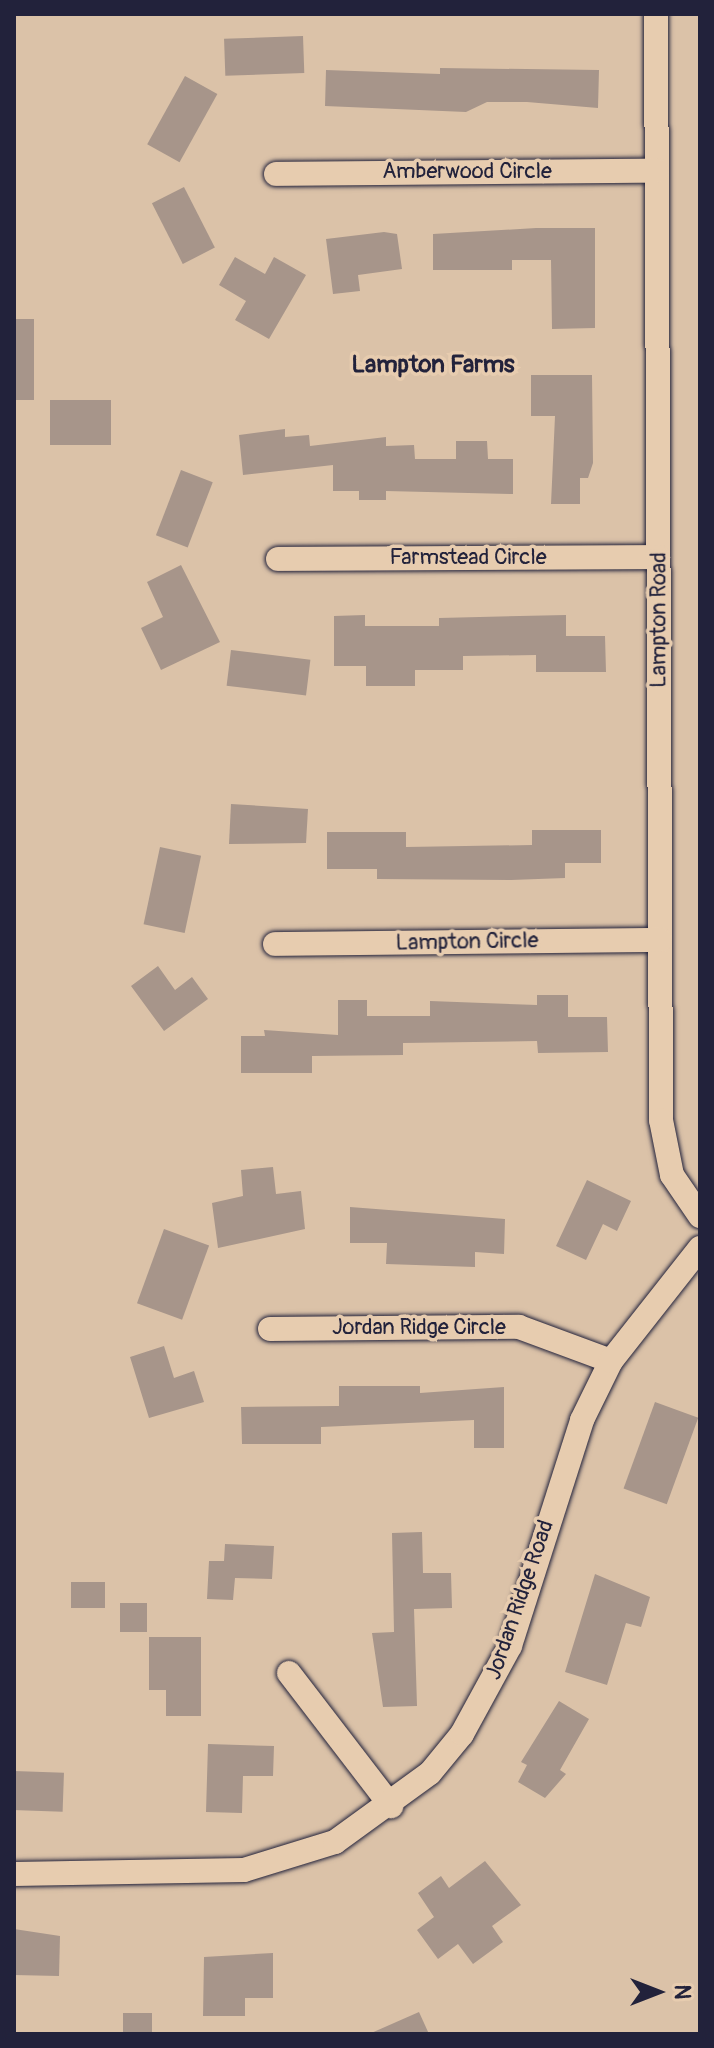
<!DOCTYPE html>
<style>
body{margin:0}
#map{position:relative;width:714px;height:2048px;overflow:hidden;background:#dbc2a8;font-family:Pangolin,sans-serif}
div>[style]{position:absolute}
.building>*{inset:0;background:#a7958a;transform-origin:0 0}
.roads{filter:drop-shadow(0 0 2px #22223b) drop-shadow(0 0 2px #22223b)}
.minor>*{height:24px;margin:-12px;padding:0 12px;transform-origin:12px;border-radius:12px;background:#e7ccaf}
span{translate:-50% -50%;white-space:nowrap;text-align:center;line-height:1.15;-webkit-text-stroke:7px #e7ccaf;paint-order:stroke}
.street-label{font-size:22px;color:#22223b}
.neighbourhood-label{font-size:24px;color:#22223b;font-weight:700}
.frame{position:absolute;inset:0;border:16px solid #22223b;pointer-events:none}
.north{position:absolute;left:618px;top:1952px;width:80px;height:80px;-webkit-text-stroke:6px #e7ccaf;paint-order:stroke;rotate:90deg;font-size:22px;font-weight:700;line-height:32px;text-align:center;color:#22223b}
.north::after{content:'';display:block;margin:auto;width:28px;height:36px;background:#22223b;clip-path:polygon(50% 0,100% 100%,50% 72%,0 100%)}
</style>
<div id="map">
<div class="building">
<div style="left:303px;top:36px;width:37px;height:79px;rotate:88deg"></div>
<div style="clip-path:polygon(440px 68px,599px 70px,598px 108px,527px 102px,487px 102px,466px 112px,325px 106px,326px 70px,440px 74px)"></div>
<div style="left:185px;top:76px;width:37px;height:78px;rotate:29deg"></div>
<div style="left:184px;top:187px;width:68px;height:36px;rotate:63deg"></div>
<div style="clip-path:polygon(536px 228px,595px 228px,595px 328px,552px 329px,551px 260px,512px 260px,512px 270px,433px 270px,433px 234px)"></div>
<div style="clip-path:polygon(384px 232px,397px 234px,402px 269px,358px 275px,360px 291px,333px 294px,326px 239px)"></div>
<div style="clip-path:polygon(235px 257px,265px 274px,274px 257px,306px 275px,269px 339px,235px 320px,246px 301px,219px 285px)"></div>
<div style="left:14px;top:319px;width:20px;height:81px"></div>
<div style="clip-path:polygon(531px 375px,592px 375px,593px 463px,588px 478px,580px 478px,580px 504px,551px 504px,555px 416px,531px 416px)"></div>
<div style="left:111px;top:400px;width:45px;height:61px;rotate:90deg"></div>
<div style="clip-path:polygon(285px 429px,285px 437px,309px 435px,310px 446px,386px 437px,386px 446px,414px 445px,415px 459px,456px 459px,456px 441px,487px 441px,488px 459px,513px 459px,513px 494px,386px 491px,386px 500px,359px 500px,359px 491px,333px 491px,333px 465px,243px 475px,239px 435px)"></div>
<div style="left:181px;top:470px;width:34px;height:70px;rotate:21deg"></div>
<div style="clip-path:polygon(181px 565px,220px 642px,161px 670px,141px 628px,163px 617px,147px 582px)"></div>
<div style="clip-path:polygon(365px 615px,365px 626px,439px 626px,439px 618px,566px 615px,566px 636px,605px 636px,606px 672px,536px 672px,536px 655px,463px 656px,463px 670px,415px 670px,415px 686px,366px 686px,366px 666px,334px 666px,334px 616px)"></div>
<div style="left:231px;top:650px;width:80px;height:36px;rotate:7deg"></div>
<div style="clip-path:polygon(231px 804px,308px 809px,306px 843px,229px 844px)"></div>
<div style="clip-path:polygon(532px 830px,601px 830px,601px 863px,565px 863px,565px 878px,511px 880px,377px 879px,377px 869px,327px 869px,327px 832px,406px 832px,406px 847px,532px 845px)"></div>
<div style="left:160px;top:847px;width:42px;height:79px;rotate:12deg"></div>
<div style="clip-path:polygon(158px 966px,175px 990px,192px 977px,208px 999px,164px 1031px,131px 986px)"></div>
<div style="clip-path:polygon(537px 995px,568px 995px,568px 1017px,607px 1017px,608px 1052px,538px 1053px,537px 1041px,403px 1043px,403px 1055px,312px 1056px,312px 1073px,241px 1073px,241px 1036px,265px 1036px,264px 1030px,338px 1035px,338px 1000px,367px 1000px,367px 1016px,430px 1016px,430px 1001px,537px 1005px)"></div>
<div style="clip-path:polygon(273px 1167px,276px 1194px,301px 1191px,305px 1229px,218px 1248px,212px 1203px,243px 1196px,241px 1170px)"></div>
<div style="clip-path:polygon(587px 1180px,631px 1201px,617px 1231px,603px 1224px,586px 1260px,556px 1246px)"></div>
<div style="clip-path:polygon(350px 1207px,505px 1219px,504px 1254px,475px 1252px,475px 1267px,386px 1264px,387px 1243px,350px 1243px)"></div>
<div style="left:164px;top:1229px;width:48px;height:79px;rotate:20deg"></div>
<div style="clip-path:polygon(164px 1346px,174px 1378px,194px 1371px,204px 1402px,149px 1418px,130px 1357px)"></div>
<div style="clip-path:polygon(339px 1386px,420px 1386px,420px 1393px,504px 1387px,504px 1448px,474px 1448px,474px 1420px,321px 1427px,321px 1444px,242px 1444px,241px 1407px,339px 1406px)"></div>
<div style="left:655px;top:1402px;width:46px;height:92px;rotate:20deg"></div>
<div style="clip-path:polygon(422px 1532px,423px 1573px,451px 1573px,452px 1608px,414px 1609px,417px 1706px,383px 1707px,372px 1633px,394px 1632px,392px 1533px)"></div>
<div style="clip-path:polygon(225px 1544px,274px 1546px,272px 1579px,235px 1578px,233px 1600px,207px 1599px,209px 1561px,224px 1561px)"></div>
<div style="clip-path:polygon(595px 1574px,650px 1597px,641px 1627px,626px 1623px,607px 1685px,565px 1672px)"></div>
<div style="left:71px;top:1582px;width:34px;height:26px"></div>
<div style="left:120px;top:1603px;width:27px;height:29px"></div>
<div style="clip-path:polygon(149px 1637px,201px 1637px,201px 1716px,166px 1716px,166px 1690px,149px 1690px)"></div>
<div style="clip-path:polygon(559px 1701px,589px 1719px,560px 1770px,566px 1774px,545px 1798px,518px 1782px,527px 1765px,521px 1762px)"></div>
<div style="clip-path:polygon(208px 1744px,274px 1746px,273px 1776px,243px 1776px,242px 1813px,206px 1812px)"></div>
<div style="left:14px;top:1771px;width:50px;height:39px;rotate:2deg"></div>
<div style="clip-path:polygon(485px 1861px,521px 1905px,492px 1926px,503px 1942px,473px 1964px,458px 1944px,438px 1959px,417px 1930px,434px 1917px,418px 1893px,441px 1876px,449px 1888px)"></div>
<div style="clip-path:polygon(14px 1929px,60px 1936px,59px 1976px,14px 1975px)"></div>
<div style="clip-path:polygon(273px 1953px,273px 1998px,245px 1998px,245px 2016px,203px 2016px,204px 1957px)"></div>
<div style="clip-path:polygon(419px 2012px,429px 2034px,369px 2034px)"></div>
<div style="left:123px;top:2013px;width:29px;height:21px"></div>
</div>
<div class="roads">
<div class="minor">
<div style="left:656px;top:14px;width:1106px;rotate:89.74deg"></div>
<div style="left:661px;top:1120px;width:56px;rotate:78.7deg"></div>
<div style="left:672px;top:1175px;width:50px;rotate:55.7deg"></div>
<div style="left:276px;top:174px;width:381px;rotate:-0.5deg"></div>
<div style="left:278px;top:559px;width:380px;rotate:-0.3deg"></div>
<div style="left:275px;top:944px;width:385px;rotate:-0.6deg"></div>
<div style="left:270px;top:1329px;width:249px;rotate:-0.5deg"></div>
<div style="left:519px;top:1327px;width:98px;rotate:20.3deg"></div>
<div style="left:289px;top:1673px;width:168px;rotate:52.5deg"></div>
<div style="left:14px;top:1874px;width:230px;rotate:-1deg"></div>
<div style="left:244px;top:1870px;width:95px;rotate:-17.1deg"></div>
<div style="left:335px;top:1842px;width:117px;rotate:-36deg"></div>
<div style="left:430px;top:1773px;width:50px;rotate:-50.6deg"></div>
<div style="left:462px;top:1734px;width:100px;rotate:-61.4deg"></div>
<div style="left:510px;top:1646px;width:237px;rotate:-72.3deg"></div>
<div style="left:582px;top:1420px;width:66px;rotate:-63.8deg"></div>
<div style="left:611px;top:1361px;width:144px;rotate:-51.8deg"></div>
</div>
</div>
<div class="street-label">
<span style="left:467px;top:172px">Amberwood Circle</span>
<span style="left:468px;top:558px">Farmstead Circle</span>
<span style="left:659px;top:620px;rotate:-90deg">Lampton Road</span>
<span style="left:467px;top:942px;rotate:-1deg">Lampton Circle</span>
<span style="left:419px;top:1328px">Jordan Ridge Circle</span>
<span style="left:520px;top:1600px;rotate:-71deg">Jordan Ridge Road</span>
</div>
<div class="neighbourhood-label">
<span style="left:433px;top:365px">Lampton Farms</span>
</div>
<div class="frame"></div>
<div class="north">N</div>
</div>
